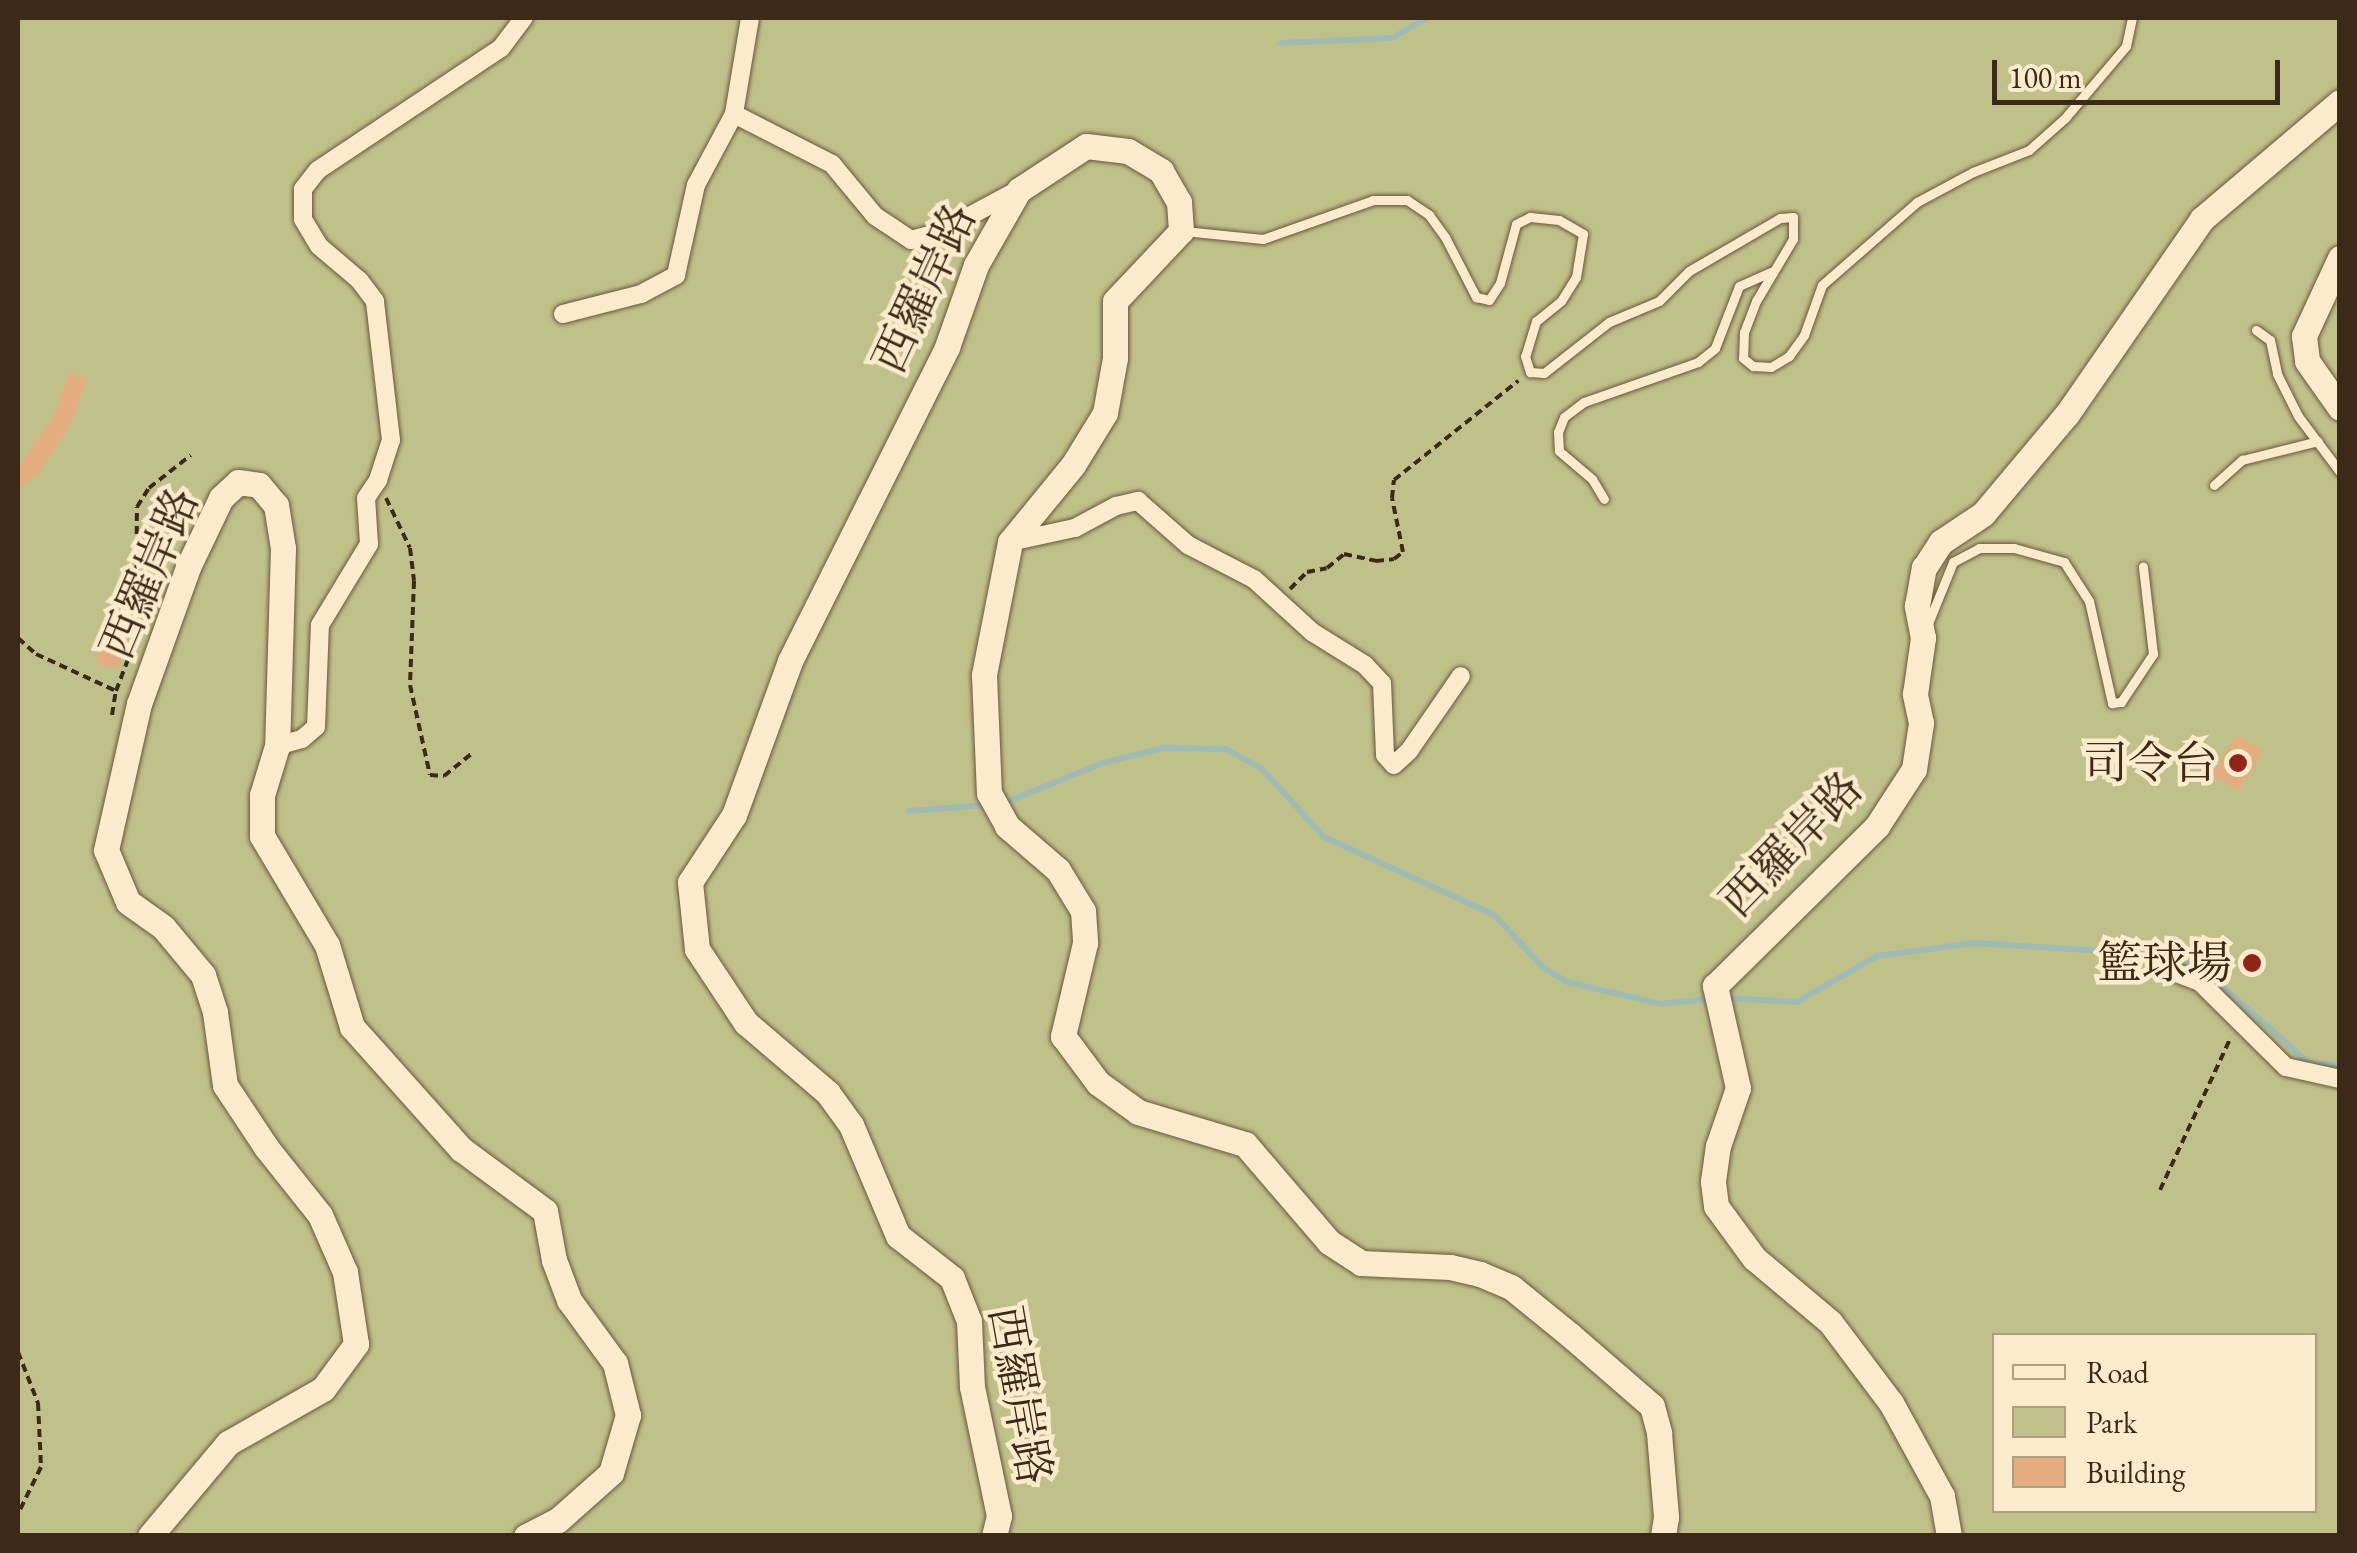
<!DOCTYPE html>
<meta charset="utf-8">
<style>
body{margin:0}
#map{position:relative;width:2357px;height:1553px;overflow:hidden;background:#fadfb1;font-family:"EB Garamond","Noto Serif TC",serif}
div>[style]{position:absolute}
.green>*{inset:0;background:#c0c18a}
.stream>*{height:6px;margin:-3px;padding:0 3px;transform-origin:3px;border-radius:3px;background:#a0bbb4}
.building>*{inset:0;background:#e3ad7f;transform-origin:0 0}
.path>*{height:4px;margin-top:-2px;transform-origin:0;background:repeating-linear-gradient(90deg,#3c2918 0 8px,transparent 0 13px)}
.roads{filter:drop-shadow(0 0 2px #6c563e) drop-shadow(0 0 2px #6c563e)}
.lane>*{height:9px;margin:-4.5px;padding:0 4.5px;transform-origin:4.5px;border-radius:4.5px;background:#fceacc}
.street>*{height:18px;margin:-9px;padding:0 9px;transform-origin:9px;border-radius:9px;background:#fceacc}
.secondary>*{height:25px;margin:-12.5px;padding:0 12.5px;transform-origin:12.5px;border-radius:12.5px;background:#fceacc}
.dots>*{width:28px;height:28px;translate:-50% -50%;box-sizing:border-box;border:5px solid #fceacc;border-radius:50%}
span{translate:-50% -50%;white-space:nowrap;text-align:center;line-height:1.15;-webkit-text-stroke:9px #fceacc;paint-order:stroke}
.street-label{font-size:45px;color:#3c2918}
.poi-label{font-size:45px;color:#3c2918}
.right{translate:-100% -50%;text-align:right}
.frame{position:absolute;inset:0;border:20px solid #3c2918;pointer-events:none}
.legend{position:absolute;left:1992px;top:1333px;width:325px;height:180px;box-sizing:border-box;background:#fceacc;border:2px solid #af9d84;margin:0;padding:12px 18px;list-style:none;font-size:30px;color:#3c2918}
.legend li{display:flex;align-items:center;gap:20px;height:50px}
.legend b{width:50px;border:2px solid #af9d84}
.scale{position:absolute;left:1992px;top:60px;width:288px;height:45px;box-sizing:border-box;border:5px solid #3c2918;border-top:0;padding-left:12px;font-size:30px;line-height:35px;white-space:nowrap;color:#3c2918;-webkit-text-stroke:8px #fceacc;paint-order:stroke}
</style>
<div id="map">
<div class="green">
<div style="clip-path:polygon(evenodd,18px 18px,2339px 18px,2339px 1535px,18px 1535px,18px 18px,1994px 1336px,2314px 1336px,2314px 1510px,1994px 1510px,1994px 1336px)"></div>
</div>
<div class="stream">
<div style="left:1281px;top:43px;width:111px;rotate:-2.6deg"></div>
<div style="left:1392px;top:38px;width:39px;rotate:-30deg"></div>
<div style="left:1004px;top:803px;width:107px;rotate:-22deg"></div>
<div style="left:1103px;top:763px;width:62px;rotate:-14deg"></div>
<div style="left:1163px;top:748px;width:63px;rotate:0.9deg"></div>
<div style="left:1226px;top:749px;width:41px;rotate:29.1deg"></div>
<div style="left:1262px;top:769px;width:92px;rotate:47.6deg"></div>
<div style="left:1324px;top:837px;width:187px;rotate:24.6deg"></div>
<div style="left:1494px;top:915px;width:73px;rotate:46.7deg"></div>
<div style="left:1544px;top:968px;width:27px;rotate:31deg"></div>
<div style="left:1567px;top:982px;width:97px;rotate:13.2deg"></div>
<div style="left:1661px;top:1004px;width:49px;rotate:-5.8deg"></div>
<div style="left:909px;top:811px;width:78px;rotate:-4.4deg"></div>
<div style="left:1723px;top:998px;width:74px;rotate:3.1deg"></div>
<div style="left:1797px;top:1002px;width:92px;rotate:-29.9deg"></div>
<div style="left:1877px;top:956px;width:99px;rotate:-7.6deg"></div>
<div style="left:1975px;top:943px;width:191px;rotate:3.6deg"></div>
<div style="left:2166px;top:955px;width:39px;rotate:21deg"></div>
<div style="left:2202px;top:969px;width:141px;rotate:41.3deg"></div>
<div style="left:2308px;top:1062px;width:32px;rotate:7deg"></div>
</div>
<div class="building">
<div style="clip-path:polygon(69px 372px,87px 379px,71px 424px,40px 472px,18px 491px,18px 468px,54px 415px)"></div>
<div style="clip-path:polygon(110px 607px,126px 611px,127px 632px,118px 669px,96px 664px)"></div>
<div style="left:2237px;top:735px;width:31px;height:47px;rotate:32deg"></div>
</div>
<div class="path">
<div style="left:386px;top:498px;width:55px;rotate:64.4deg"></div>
<div style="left:410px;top:548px;width:33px;rotate:83deg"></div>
<div style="left:414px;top:581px;width:104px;rotate:92.2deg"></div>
<div style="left:410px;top:685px;width:92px;rotate:77.5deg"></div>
<div style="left:430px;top:775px;width:14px;rotate:4deg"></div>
<div style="left:444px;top:776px;width:36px;rotate:-39deg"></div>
<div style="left:1290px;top:589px;width:24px;rotate:-45deg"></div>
<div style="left:1307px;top:572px;width:20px;rotate:-11deg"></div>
<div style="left:1327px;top:568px;width:22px;rotate:-39deg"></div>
<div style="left:1344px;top:554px;width:33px;rotate:12deg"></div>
<div style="left:1376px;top:561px;width:18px;rotate:-6deg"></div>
<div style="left:1394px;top:559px;width:11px;rotate:-38deg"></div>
<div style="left:1403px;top:552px;width:55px;rotate:-101.5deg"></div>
<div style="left:1392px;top:498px;width:18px;rotate:-84deg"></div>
<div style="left:1394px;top:480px;width:159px;rotate:-38.6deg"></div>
<div style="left:18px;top:638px;width:24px;rotate:42deg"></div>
<div style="left:36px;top:654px;width:88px;rotate:24.8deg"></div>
<div style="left:112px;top:715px;width:24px;rotate:-81deg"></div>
<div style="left:116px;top:691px;width:57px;rotate:-69.3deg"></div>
<div style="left:136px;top:638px;width:131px;rotate:-89.6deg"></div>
<div style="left:137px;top:507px;width:22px;rotate:-58deg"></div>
<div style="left:149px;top:488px;width:53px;rotate:-38.2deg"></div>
<div style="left:2160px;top:1190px;width:169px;rotate:-65.1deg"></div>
<div style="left:18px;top:1352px;width:55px;rotate:68.6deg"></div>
<div style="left:38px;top:1403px;width:64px;rotate:87.3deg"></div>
<div style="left:41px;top:1467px;width:52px;rotate:116.1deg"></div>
</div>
<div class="roads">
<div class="lane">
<div style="left:1184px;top:231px;width:79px;rotate:5.8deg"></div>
<div style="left:1263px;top:239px;width:117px;rotate:-19.5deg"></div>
<div style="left:1373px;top:200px;width:34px"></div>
<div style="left:1407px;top:200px;width:27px;rotate:34deg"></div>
<div style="left:1429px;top:215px;width:27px;rotate:54deg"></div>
<div style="left:1445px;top:237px;width:68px;rotate:62.7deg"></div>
<div style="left:1476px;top:297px;width:13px;rotate:13deg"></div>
<div style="left:1489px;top:300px;width:20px;rotate:-57deg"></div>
<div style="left:1500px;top:283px;width:61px;rotate:-74.8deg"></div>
<div style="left:1516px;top:224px;width:16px;rotate:-27deg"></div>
<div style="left:1530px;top:217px;width:29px;rotate:6deg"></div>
<div style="left:1559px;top:220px;width:28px;rotate:30deg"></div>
<div style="left:1583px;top:234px;width:44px;rotate:99.2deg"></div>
<div style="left:1576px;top:277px;width:28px;rotate:122deg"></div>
<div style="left:1561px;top:301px;width:32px;rotate:141deg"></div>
<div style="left:1536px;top:321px;width:37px;rotate:107deg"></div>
<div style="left:1525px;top:356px;width:17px;rotate:73deg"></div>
<div style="left:1530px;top:372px;width:14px;rotate:4deg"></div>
<div style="left:1544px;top:373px;width:83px;rotate:-38.1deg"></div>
<div style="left:1609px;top:322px;width:54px;rotate:-22.8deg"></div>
<div style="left:1659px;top:301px;width:42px;rotate:-45deg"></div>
<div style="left:1689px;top:271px;width:105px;rotate:-30.2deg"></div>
<div style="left:1780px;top:218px;width:13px;rotate:-4deg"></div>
<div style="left:1793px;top:217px;width:22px;rotate:90deg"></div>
<div style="left:1793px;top:239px;width:72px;rotate:120.8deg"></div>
<div style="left:1756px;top:301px;width:33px;rotate:111deg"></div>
<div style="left:1744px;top:332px;width:26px;rotate:92deg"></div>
<div style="left:1743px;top:358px;width:13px;rotate:39deg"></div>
<div style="left:1753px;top:366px;width:18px;rotate:3deg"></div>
<div style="left:1771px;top:367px;width:21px;rotate:-31deg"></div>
<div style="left:1789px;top:356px;width:26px;rotate:-54deg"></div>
<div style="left:1804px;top:335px;width:53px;rotate:-70.2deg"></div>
<div style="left:1822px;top:285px;width:126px;rotate:-41.1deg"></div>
<div style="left:1917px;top:202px;width:64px;rotate:-28.2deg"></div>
<div style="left:1973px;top:172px;width:60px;rotate:-21.4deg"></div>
<div style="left:2029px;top:150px;width:48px;rotate:-41.6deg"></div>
<div style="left:2065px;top:118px;width:94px;rotate:-49.7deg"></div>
<div style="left:2126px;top:46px;width:29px;rotate:-78deg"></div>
<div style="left:2256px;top:330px;width:17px;rotate:36deg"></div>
<div style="left:2270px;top:340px;width:35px;rotate:78deg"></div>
<div style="left:2277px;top:374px;width:47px;rotate:63.4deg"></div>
<div style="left:2298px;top:416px;width:70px;rotate:53.1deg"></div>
<div style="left:2214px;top:485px;width:38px;rotate:-42deg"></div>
<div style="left:2242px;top:460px;width:78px;rotate:-14deg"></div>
<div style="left:1604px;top:499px;width:23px;rotate:-121deg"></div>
<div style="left:1592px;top:479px;width:43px;rotate:-139.7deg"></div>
<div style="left:1559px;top:451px;width:19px;rotate:-93deg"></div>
<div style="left:1558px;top:432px;width:16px;rotate:-68deg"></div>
<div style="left:1564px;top:417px;width:25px;rotate:-37deg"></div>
<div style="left:1584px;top:402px;width:121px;rotate:-19.3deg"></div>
<div style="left:1698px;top:362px;width:22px;rotate:-39deg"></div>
<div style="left:1715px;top:348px;width:66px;rotate:-68.8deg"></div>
<div style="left:1739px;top:286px;width:35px;rotate:-24deg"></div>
<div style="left:1927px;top:626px;width:69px;rotate:-67.9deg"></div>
<div style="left:1953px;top:562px;width:30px;rotate:-28deg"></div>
<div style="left:1979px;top:548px;width:35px"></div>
<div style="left:2014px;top:548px;width:52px;rotate:15.6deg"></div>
<div style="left:2064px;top:562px;width:46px;rotate:57.3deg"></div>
<div style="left:2089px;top:601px;width:105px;rotate:77.3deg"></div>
<div style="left:2112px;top:703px;width:9px;rotate:-6deg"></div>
<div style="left:2121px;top:702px;width:58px;rotate:-56.3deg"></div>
<div style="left:2153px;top:654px;width:88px;rotate:-96.6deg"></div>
</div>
<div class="street">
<div style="left:750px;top:18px;width:97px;rotate:99.5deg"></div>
<div style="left:734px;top:114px;width:110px;rotate:27deg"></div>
<div style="left:832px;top:164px;width:67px;rotate:50.4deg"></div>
<div style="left:875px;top:216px;width:43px;rotate:33.7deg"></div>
<div style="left:911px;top:240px;width:28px;rotate:-15deg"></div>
<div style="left:938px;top:233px;width:91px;rotate:-28.3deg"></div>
<div style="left:563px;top:314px;width:81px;rotate:-14.4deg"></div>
<div style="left:641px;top:294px;width:40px;rotate:-28deg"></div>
<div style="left:676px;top:275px;width:92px;rotate:-77.5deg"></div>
<div style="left:696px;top:185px;width:81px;rotate:-61.8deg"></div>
<div style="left:1010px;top:542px;width:66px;rotate:-12.2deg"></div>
<div style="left:1075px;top:528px;width:47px;rotate:-28.2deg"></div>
<div style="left:1116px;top:506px;width:23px;rotate:-13deg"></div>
<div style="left:1138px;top:501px;width:67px;rotate:41.3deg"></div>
<div style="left:1188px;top:545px;width:74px;rotate:27.3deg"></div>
<div style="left:1254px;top:579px;width:79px;rotate:42.4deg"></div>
<div style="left:1312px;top:632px;width:62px;rotate:31.9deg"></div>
<div style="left:1365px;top:665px;width:25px;rotate:47deg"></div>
<div style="left:1382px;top:683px;width:72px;rotate:87.6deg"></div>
<div style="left:1385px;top:755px;width:13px;rotate:48deg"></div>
<div style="left:1394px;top:765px;width:21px;rotate:-43deg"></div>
<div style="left:1409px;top:751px;width:91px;rotate:-55.3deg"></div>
<div style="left:277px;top:746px;width:26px;rotate:-16deg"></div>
<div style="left:302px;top:739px;width:18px;rotate:-41deg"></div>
<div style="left:316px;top:727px;width:102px;rotate:-87.8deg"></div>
<div style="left:320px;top:625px;width:95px;rotate:-58.8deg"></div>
<div style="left:369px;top:544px;width:46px;rotate:-93.7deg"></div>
<div style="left:366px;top:498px;width:22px;rotate:-56deg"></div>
<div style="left:378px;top:480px;width:42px;rotate:-72deg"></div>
<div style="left:391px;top:440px;width:140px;rotate:-96.6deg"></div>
<div style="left:375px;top:301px;width:26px;rotate:-127deg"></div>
<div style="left:359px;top:280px;width:52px;rotate:-139.6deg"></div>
<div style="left:319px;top:246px;width:31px;rotate:-121deg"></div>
<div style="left:303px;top:219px;width:30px;rotate:-90deg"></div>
<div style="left:303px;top:189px;width:24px;rotate:-52deg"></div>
<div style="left:318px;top:170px;width:220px;rotate:-33.7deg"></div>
<div style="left:501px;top:48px;width:38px;rotate:-53deg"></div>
<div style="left:2174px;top:972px;width:28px;rotate:21deg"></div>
<div style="left:2200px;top:982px;width:121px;rotate:44.7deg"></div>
<div style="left:2286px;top:1067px;width:55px;rotate:12.5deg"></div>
</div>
<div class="secondary">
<div style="left:2340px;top:258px;width:86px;rotate:114.8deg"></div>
<div style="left:2304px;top:336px;width:25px;rotate:83deg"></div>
<div style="left:2307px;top:361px;width:57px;rotate:54.9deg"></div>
<div style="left:150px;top:1536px;width:121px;rotate:-50deg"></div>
<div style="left:228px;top:1443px;width:109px;rotate:-29.6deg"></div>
<div style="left:323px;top:1389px;width:56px;rotate:-53.7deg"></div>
<div style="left:356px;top:1344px;width:73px;rotate:-98.7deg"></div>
<div style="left:345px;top:1272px;width:62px;rotate:-113.7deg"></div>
<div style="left:320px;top:1215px;width:87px;rotate:-128.5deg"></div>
<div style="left:266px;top:1147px;width:74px;rotate:-123.5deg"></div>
<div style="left:225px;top:1085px;width:74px;rotate:-97.8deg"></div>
<div style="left:215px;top:1012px;width:39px;rotate:-108deg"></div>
<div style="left:203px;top:975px;width:62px;rotate:-129.8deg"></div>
<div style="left:163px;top:927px;width:43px;rotate:-144.5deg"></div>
<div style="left:128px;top:902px;width:56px;rotate:-112.9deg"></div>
<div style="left:106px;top:850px;width:150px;rotate:-77.3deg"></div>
<div style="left:139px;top:704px;width:145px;rotate:-70.3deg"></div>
<div style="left:188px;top:567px;width:76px;rotate:-64.4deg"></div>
<div style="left:221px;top:498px;width:23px;rotate:-43deg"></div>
<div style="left:238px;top:482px;width:21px;rotate:8deg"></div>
<div style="left:259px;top:485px;width:26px;rotate:50deg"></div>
<div style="left:276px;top:505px;width:44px;rotate:80.8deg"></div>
<div style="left:283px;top:548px;width:198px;rotate:91.7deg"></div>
<div style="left:277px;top:746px;width:51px;rotate:107deg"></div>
<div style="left:262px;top:795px;width:41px;rotate:90deg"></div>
<div style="left:262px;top:836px;width:127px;rotate:59.2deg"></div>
<div style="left:327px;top:945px;width:86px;rotate:73deg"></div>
<div style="left:352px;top:1027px;width:164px;rotate:48.2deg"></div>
<div style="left:461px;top:1149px;width:104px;rotate:36.4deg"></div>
<div style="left:545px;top:1211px;width:50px;rotate:79.6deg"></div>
<div style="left:554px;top:1260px;width:43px;rotate:69.4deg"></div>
<div style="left:569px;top:1300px;width:78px;rotate:53.9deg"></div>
<div style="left:615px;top:1363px;width:54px;rotate:76deg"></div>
<div style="left:628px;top:1415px;width:60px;rotate:106.3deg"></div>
<div style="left:611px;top:1473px;width:71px;rotate:138.4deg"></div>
<div style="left:558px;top:1520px;width:36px;rotate:153deg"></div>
<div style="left:994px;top:1536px;width:21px;rotate:-76deg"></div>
<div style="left:999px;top:1516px;width:132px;rotate:-101.8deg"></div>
<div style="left:972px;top:1387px;width:66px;rotate:-92.6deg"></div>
<div style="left:969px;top:1321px;width:46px;rotate:-111.6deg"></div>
<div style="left:952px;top:1278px;width:68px;rotate:-142.1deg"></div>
<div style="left:898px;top:1236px;width:121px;rotate:-112.9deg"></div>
<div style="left:851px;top:1125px;width:39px;rotate:-126deg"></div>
<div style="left:828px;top:1093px;width:108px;rotate:-139.5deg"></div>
<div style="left:746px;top:1023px;width:89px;rotate:-123.5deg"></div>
<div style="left:697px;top:949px;width:67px;rotate:-96deg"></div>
<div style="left:690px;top:882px;width:80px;rotate:-56.7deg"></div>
<div style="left:734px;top:815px;width:164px;rotate:-70deg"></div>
<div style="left:790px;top:661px;width:351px;rotate:-63.4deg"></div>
<div style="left:947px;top:347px;width:87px;rotate:-70.5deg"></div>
<div style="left:976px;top:265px;width:86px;rotate:-60.2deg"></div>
<div style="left:1019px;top:190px;width:80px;rotate:-33.3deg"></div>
<div style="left:1086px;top:146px;width:42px;rotate:6.8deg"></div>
<div style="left:1128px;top:151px;width:39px;rotate:31deg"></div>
<div style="left:1161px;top:171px;width:36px;rotate:60deg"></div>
<div style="left:1179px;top:202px;width:29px;rotate:86deg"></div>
<div style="left:1181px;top:231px;width:96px;rotate:133.3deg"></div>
<div style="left:1115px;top:301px;width:57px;rotate:90deg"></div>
<div style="left:1115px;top:358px;width:56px;rotate:100.3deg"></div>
<div style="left:1105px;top:413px;width:61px;rotate:121.6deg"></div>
<div style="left:1073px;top:465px;width:99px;rotate:129.3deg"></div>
<div style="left:1010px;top:542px;width:136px;rotate:101.1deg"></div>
<div style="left:984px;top:675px;width:118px;rotate:87.6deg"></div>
<div style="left:989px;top:793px;width:38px;rotate:61deg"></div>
<div style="left:1007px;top:826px;width:67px;rotate:40.8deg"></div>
<div style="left:1058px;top:870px;width:48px;rotate:58.6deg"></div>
<div style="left:1083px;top:911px;width:32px;rotate:86deg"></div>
<div style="left:1085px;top:943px;width:96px;rotate:103.3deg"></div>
<div style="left:1063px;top:1036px;width:59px;rotate:53.3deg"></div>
<div style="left:1098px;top:1083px;width:49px;rotate:35.9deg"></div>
<div style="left:1138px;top:1112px;width:112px;rotate:16.7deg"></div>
<div style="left:1245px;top:1144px;width:129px;rotate:49.4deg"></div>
<div style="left:1329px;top:1242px;width:38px;rotate:33deg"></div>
<div style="left:1361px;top:1263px;width:89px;rotate:2.6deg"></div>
<div style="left:1450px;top:1267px;width:31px;rotate:13deg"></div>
<div style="left:1480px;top:1274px;width:34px;rotate:23deg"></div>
<div style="left:1511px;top:1287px;width:76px;rotate:39.1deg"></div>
<div style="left:1570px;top:1335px;width:108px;rotate:40.9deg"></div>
<div style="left:1652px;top:1406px;width:28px;rotate:75deg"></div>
<div style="left:1659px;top:1433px;width:84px;rotate:85.2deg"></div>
<div style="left:1666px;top:1517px;width:19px;rotate:99deg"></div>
<div style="left:1949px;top:1536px;width:41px;rotate:-99.9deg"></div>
<div style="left:1942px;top:1496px;width:106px;rotate:-118.7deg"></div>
<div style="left:1891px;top:1403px;width:101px;rotate:-127deg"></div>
<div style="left:1830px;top:1322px;width:99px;rotate:-139.9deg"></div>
<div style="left:1754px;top:1258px;width:64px;rotate:-126.2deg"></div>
<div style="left:1716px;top:1206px;width:25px;rotate:-97deg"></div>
<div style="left:1713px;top:1181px;width:35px;rotate:-82deg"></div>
<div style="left:1718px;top:1146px;width:61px;rotate:-71deg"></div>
<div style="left:1738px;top:1088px;width:105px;rotate:-102.7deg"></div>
<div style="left:1715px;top:986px;width:228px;rotate:-44.6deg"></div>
<div style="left:1877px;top:826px;width:68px;rotate:-57deg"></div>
<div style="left:1914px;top:769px;width:47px;rotate:-81.3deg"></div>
<div style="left:1921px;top:723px;width:30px;rotate:-102deg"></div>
<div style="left:1915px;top:694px;width:57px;rotate:-81.9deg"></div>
<div style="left:1923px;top:638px;width:33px;rotate:-101deg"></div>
<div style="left:1917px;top:606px;width:39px;rotate:-80deg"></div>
<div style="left:1924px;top:568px;width:31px;rotate:-57deg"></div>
<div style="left:1941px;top:542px;width:50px;rotate:-33.7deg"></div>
<div style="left:1983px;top:514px;width:131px;rotate:-50deg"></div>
<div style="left:2067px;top:414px;width:237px;rotate:-55.3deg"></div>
<div style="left:2202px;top:219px;width:181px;rotate:-40.3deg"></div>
</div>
</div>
<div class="dots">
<div style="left:2238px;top:763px;background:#8f2418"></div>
<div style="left:2252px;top:963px;background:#8f2418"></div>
</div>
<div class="street-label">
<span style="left:924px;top:288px;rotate:-65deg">西羅岸路</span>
<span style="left:149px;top:573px;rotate:-67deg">西羅岸路</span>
<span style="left:1791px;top:844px;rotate:-46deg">西羅岸路</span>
<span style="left:1020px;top:1395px;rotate:80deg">西羅岸路</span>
</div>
<div class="poi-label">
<span class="right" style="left:2218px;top:763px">司令台</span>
<span class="right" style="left:2232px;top:963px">籃球場</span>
</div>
<div class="frame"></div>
<ul class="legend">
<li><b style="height:12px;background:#fceacc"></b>Road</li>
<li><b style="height:28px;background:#c0c18a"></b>Park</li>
<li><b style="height:28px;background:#e3ad7f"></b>Building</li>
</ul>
<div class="scale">100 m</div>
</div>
